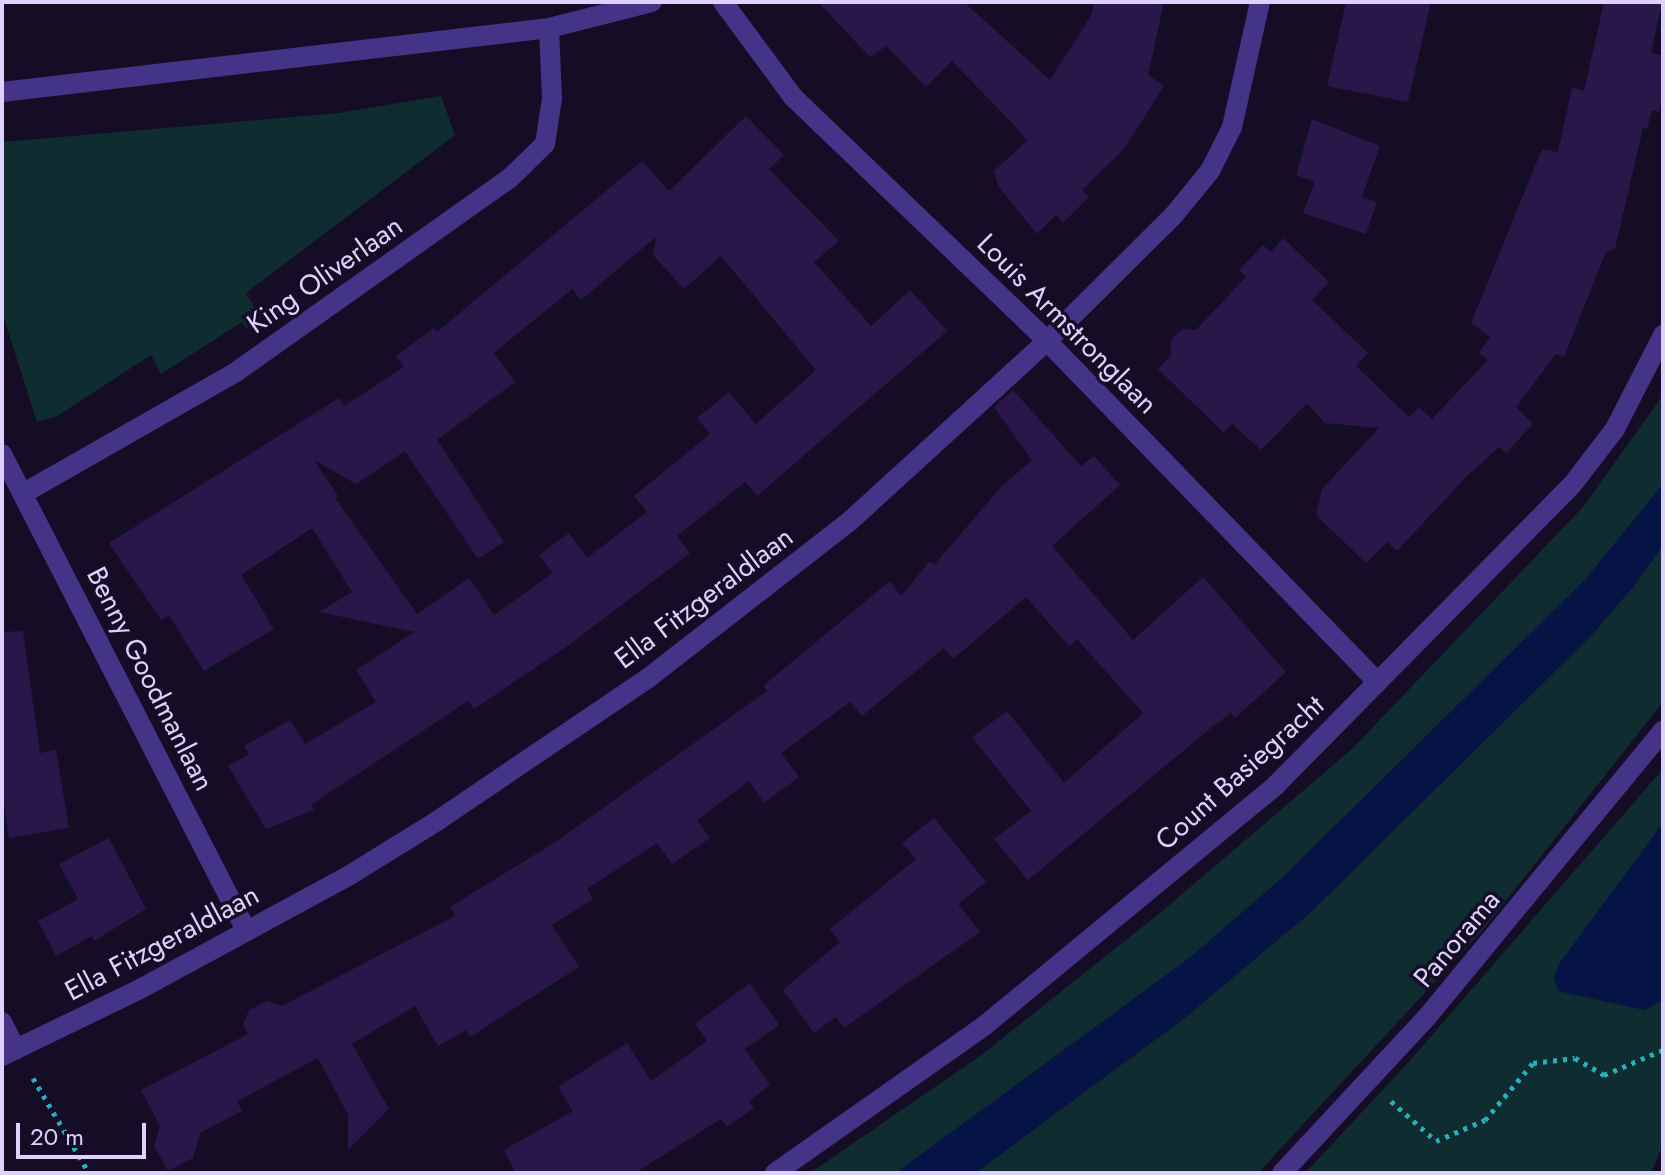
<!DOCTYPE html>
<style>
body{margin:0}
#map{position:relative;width:1665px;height:1175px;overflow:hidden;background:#150d25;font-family:Jost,sans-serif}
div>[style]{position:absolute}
.green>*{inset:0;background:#0f2c30}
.water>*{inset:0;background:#061345}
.building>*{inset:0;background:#281748}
.path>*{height:5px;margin-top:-2.5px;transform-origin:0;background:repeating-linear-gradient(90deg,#25b0bf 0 4px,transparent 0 10px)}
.street>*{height:20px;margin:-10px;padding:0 10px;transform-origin:10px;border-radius:10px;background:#443488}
span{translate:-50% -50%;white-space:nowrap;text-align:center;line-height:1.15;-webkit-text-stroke:7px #150d25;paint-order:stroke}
.street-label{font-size:28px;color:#ddd1ff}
.frame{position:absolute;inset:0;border:4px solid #ddd1ff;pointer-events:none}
.scale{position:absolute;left:16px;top:1123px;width:130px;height:36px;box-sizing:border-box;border:4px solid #ddd1ff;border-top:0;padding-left:10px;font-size:24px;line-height:28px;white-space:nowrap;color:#ddd1ff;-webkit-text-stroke:6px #150d25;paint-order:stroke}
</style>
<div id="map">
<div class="green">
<div style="clip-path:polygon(441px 96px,455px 135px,246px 293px,261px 318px,246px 328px,242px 322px,161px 374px,151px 355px,57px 416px,37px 422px,2px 312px,2px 142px,339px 113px)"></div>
<div style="clip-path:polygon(1663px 395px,1663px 484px,1646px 507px,1584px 581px,1282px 878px,1191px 957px,896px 1173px,810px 1173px,980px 1056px,1160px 913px,1353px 748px,1583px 507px)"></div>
<div style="clip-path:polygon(1663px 545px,1663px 702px,1482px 931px,1258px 1173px,975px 1173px,1187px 1016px,1312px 911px,1633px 587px)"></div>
<div style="clip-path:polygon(1663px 769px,1663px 1144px,1651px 1173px,1305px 1173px,1406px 1065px)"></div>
</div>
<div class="water">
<div style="clip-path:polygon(1663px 484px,1663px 545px,1633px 587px,1591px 636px,1312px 911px,1187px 1016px,975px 1173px,896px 1173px,1191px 957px,1282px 878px,1584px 581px)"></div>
<div style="clip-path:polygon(1663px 823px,1663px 1000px,1644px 1010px,1558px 991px,1554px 977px,1559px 964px)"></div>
</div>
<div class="building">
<div style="clip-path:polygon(818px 2px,964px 2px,1050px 80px,1091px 16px,1094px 2px,1164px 2px,1148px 75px,1164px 86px,1124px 149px,1082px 190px,1089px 197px,1063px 223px,1056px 215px,1037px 234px,998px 186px,994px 171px,1027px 141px,1013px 124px,952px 61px,926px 87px,886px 46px,870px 57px)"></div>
<div style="clip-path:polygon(1346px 2px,1431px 2px,1408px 102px,1327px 86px)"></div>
<div style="clip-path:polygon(1604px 2px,1662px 2px,1651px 53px,1663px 56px,1663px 91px,1659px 112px,1652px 110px,1647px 129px,1643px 128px,1615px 249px,1606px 252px,1564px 357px,1556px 354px,1516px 407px,1533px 424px,1506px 453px,1499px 447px,1467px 476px,1397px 551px,1387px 542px,1366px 563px,1316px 515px,1322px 489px,1379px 428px,1325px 423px,1307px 403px,1261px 450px,1232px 424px,1224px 433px,1158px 369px,1171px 355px,1171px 340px,1182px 329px,1196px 330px,1246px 277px,1239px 270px,1263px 245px,1271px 252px,1283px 238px,1329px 282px,1312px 300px,1368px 353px,1356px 366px,1409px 417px,1419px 407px,1432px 419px,1488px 360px,1479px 353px,1490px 337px,1471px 323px,1542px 149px,1558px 152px,1572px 88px,1584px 91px)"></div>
<div style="clip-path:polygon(evenodd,746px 116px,784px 155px,769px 169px,839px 241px,814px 262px,871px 326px,910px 290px,947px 331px,757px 496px,745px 482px,677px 536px,690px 553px,569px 645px,474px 709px,468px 701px,311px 805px,314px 810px,266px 829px,228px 766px,249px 754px,244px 746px,290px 720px,305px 744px,376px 702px,356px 670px,414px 632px,319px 612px,352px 592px,312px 528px,241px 575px,274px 629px,204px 671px,169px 615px,161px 620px,109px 543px,339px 398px,344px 406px,404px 367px,396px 356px,434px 328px,437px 332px,642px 161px,669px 191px,746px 116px,656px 237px,653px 255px,684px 289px,721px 256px,816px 370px,756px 424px,729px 392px,697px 418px,710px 434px,634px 496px,647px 512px,587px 558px,569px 533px,539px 555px,553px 573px,494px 615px,469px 578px,417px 614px,335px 498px,338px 496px,314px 460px,356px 484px,405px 451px,478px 559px,504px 542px,437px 440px,515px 382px,494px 353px,572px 289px,581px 300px,656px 237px)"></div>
<div style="clip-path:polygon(1312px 119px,1380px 146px,1362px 197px,1377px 202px,1366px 234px,1303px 213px,1315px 182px,1296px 175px)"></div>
<div style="clip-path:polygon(1013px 390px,1081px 466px,1094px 456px,1120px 485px,1052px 546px,1133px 640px,1203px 577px,1286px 672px,1235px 718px,1231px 713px,1212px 727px,1028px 880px,994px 839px,1031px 811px,972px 737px,1007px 711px,1064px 783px,1143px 713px,1077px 639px,1069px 646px,1026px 597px,953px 659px,944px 648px,862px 716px,850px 702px,781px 753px,799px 777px,764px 803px,749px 781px,697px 820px,710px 838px,672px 864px,657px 843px,587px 889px,593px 899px,552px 925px,579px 967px,470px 1037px,466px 1030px,438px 1046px,415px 1006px,352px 1044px,389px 1109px,348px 1150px,348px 1115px,318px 1058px,237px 1101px,242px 1111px,200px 1133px,193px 1158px,168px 1171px,154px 1146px,160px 1126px,141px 1090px,248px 1034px,243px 1025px,249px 1010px,267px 1001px,282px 1006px,455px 916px,450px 907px,557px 841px,767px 691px,763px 686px,890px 581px,901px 596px,930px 561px,934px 565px,1001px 487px,1032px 460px,994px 407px)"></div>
<div style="clip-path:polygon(23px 631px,40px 753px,56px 750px,69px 828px,9px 838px,2px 790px,2px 632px)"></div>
<div style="clip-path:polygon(934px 818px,986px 882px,958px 904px,980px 932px,844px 1028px,836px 1017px,814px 1033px,783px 990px,840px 942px,830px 929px,916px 859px,902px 843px)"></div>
<div style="clip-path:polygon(109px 838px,146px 909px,94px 941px,92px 936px,56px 956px,38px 921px,78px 899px,59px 864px)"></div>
<div style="clip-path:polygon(750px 983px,779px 1025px,745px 1049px,770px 1085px,749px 1101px,754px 1108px,727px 1127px,721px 1119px,635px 1173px,516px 1173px,504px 1150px,573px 1111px,558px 1087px,627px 1043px,651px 1081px,707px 1041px,695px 1024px)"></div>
</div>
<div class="path">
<div style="left:33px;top:1078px;width:110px;rotate:59.5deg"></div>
<div style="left:1391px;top:1101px;width:60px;rotate:41.6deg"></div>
<div style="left:1436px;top:1141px;width:53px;rotate:-23.2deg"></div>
<div style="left:1485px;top:1120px;width:75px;rotate:-49.9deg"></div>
<div style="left:1533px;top:1063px;width:42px;rotate:-6.8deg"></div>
<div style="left:1575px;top:1058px;width:34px;rotate:30deg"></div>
<div style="left:1604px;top:1075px;width:64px;rotate:-23deg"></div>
</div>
<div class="street">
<div style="left:723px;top:2px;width:118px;rotate:53.6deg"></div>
<div style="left:793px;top:97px;width:352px;rotate:43.8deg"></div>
<div style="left:1047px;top:341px;width:475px;rotate:45.9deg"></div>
<div style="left:2px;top:92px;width:551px;rotate:-6.67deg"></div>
<div style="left:549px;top:28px;width:106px;rotate:-14.2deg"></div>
<div style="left:2px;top:454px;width:535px;rotate:62.86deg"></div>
<div style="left:24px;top:493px;width:244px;rotate:-29.7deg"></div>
<div style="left:236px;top:372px;width:334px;rotate:-35.3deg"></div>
<div style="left:509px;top:179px;width:50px;rotate:-44.2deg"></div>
<div style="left:545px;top:144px;width:46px;rotate:-81.2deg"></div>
<div style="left:552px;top:99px;width:71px;rotate:-92.4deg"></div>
<div style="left:2px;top:1022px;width:31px;rotate:63deg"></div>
<div style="left:2px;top:1056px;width:153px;rotate:-25.9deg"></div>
<div style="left:140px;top:989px;width:239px;rotate:-28.5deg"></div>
<div style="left:350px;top:875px;width:102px;rotate:-31.8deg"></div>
<div style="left:437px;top:821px;width:254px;rotate:-34.1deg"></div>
<div style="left:647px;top:679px;width:257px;rotate:-37.9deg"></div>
<div style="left:850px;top:521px;width:267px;rotate:-42.4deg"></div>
<div style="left:1047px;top:341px;width:177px;rotate:-44.8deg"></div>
<div style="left:1173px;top:216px;width:58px;rotate:-50.6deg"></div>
<div style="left:1210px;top:171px;width:49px;rotate:-63.4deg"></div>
<div style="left:1232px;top:127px;width:128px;rotate:-77.4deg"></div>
<div style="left:775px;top:1173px;width:256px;rotate:-35.1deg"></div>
<div style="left:984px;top:1026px;width:379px;rotate:-39.5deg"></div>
<div style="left:1276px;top:785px;width:421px;rotate:-45.4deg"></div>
<div style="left:1572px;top:485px;width:71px;rotate:-52.5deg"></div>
<div style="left:1615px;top:429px;width:106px;rotate:-62.9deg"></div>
<div style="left:1282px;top:1173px;width:213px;rotate:-47.1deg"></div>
<div style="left:1427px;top:1017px;width:371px;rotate:-50.5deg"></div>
</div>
<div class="street-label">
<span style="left:325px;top:275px;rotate:-35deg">King Oliverlaan</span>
<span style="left:1067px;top:324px;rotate:45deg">Louis Armstronglaan</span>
<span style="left:704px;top:598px;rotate:-37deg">Ella Fitzgeraldlaan</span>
<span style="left:150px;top:679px;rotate:63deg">Benny Goodmanlaan</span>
<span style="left:1240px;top:773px;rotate:-42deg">Count Basiegracht</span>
<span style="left:1457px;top:939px;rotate:-50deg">Panorama</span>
<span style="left:162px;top:943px;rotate:-28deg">Ella Fitzgeraldlaan</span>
</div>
<div class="frame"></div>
<div class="scale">20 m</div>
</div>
